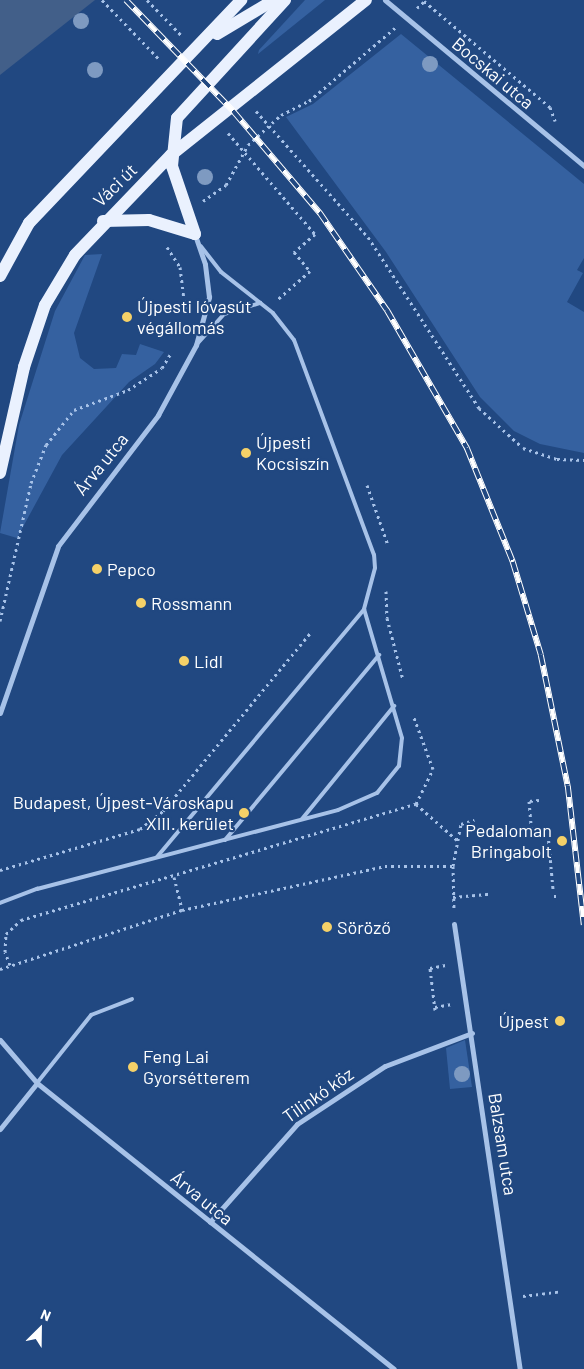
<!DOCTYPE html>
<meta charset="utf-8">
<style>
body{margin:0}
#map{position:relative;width:584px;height:1369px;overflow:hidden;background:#214881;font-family:Barlow,sans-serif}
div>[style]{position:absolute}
.green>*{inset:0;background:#3561a0}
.water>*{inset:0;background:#425f89}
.path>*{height:3px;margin-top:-1.5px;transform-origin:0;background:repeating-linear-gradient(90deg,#a7c2e8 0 2.5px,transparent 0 6.5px)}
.lane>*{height:4px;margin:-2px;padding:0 2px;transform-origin:2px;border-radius:2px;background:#a7c2e8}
.street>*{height:5px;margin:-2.5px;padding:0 2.5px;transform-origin:2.5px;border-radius:2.5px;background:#a7c2e8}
.primary>*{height:12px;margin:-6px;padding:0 6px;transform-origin:6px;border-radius:6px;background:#eaf1fe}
.rail>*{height:5.5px;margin-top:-2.75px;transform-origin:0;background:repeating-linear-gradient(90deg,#214881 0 11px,#fff 0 22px);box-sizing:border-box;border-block:1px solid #fff}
.trees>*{width:16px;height:16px;margin:-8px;border-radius:50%;background:#7e9ac1}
.dots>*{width:14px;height:14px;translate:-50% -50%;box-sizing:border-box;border:2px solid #214881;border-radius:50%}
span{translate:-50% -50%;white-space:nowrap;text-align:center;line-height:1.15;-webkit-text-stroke:4.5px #214881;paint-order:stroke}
.street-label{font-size:18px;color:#fff}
.poi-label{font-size:18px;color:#fff}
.left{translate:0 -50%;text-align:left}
.right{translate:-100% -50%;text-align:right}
.north{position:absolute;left:15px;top:1304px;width:50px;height:50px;-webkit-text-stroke:4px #214881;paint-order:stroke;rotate:23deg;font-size:14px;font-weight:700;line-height:20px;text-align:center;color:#fff}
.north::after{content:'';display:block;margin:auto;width:18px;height:22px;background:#fff;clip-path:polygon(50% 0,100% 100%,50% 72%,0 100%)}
</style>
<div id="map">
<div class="green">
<div style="clip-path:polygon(305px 0,325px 0,258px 54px,259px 50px)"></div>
<div style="clip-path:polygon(401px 34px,584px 184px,584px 258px,577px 270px,583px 273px,567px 302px,584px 312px,584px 453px,540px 444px,514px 431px,480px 397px,386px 252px,286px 117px,313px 104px)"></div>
<div style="clip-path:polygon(102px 254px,74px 333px,80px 358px,94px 369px,116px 368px,122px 354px,136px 355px,140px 344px,164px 352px,155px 364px,129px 382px,62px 455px,17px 538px,0 533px,19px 425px,55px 311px,85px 255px)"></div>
<div style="clip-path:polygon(465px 1040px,472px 1087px,450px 1089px,446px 1048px)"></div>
</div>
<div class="water">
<div style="clip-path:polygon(0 0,95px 0,0 75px)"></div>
</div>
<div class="path">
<div style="left:102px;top:0;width:82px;rotate:46deg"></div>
<div style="left:147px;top:0;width:49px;rotate:45.8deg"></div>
<div style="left:424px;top:1px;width:165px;rotate:40.1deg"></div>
<div style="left:550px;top:107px;width:15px;rotate:70deg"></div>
<div style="left:417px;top:8px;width:12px;rotate:-42deg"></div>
<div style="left:256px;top:111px;width:169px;rotate:48.4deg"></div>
<div style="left:368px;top:237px;width:204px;rotate:57deg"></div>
<div style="left:479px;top:408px;width:59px;rotate:42.3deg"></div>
<div style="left:523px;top:448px;width:36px;rotate:18deg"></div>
<div style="left:557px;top:459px;width:27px;rotate:2deg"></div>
<div style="left:228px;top:133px;width:133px;rotate:49.3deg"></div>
<div style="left:315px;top:234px;width:28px;rotate:139deg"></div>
<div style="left:294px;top:252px;width:25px;rotate:50deg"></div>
<div style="left:310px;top:271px;width:43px;rotate:138.8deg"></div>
<div style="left:203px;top:201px;width:28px;rotate:-35deg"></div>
<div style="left:226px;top:185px;width:46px;rotate:-61.2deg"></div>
<div style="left:248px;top:145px;width:45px;rotate:-42.3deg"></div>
<div style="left:281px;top:115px;width:31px;rotate:-27deg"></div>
<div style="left:309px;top:101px;width:114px;rotate:-40.4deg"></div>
<div style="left:167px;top:247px;width:24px;rotate:57deg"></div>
<div style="left:180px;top:267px;width:49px;rotate:83deg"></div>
<div style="left:367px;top:485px;width:64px;rotate:70.7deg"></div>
<div style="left:386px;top:591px;width:27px;rotate:88deg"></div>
<div style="left:387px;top:618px;width:64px;rotate:75.5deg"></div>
<div style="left:0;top:621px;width:141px;rotate:-77.3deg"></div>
<div style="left:31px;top:483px;width:41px;rotate:-68.5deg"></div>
<div style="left:46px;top:445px;width:45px;rotate:-51.3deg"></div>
<div style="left:74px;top:410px;width:58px;rotate:-20.3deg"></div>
<div style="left:128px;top:390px;width:40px;rotate:-32.9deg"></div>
<div style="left:162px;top:368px;width:17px;rotate:-59deg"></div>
<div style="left:539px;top:800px;width:10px;rotate:174deg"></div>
<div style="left:529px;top:801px;width:35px;rotate:85deg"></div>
<div style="left:532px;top:836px;width:16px;rotate:-7deg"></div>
<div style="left:548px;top:834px;width:55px;rotate:84.8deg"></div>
<div style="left:416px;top:804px;width:55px;rotate:41.3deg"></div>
<div style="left:453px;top:866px;width:44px;rotate:88.7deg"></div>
<div style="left:0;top:870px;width:146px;rotate:-16.3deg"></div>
<div style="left:140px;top:829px;width:29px;rotate:-38deg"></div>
<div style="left:163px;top:811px;width:232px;rotate:-50.4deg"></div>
<div style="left:174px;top:877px;width:34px;rotate:76deg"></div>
<div style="left:554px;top:896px;width:2px"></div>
<div style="left:453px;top:897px;width:37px;rotate:-5deg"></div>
<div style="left:10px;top:965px;width:14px;rotate:-111deg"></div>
<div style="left:5px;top:952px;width:18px;rotate:-87deg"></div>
<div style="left:6px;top:934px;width:21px;rotate:-43deg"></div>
<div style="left:21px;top:920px;width:412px;rotate:-16.4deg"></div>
<div style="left:416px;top:804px;width:39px;rotate:-64deg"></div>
<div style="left:433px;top:769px;width:58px;rotate:-110.3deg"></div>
<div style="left:0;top:969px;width:191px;rotate:-18deg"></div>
<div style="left:182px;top:910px;width:208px;rotate:-12.2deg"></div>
<div style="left:385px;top:866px;width:68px"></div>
<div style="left:453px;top:866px;width:43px;rotate:-79.2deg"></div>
<div style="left:461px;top:824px;width:14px;rotate:-17deg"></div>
<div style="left:435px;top:1007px;width:17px;rotate:-10deg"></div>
<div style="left:435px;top:1010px;width:42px;rotate:-96.8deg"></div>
<div style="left:430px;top:968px;width:16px;rotate:-11deg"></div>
<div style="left:523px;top:1296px;width:38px;rotate:-7deg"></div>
</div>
<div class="lane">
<div style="left:198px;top:343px;width:39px;rotate:-48deg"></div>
<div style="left:224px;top:314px;width:38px;rotate:-17deg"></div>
<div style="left:302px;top:819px;width:146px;rotate:-50.8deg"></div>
<div style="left:225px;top:840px;width:241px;rotate:-50.2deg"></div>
<div style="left:157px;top:857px;width:323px;rotate:-50.1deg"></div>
<div style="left:364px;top:609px;width:42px;rotate:-75deg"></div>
<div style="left:375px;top:568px;width:13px;rotate:-94deg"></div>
<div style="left:374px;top:555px;width:229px;rotate:-110.4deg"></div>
<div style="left:294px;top:340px;width:34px;rotate:-128deg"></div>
<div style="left:273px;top:313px;width:66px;rotate:-141.7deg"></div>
<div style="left:221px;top:272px;width:33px;rotate:-128deg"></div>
<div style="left:0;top:903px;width:40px;rotate:-21deg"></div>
<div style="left:37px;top:889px;width:311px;rotate:-14.7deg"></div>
<div style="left:338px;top:810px;width:43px;rotate:-23.6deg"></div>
<div style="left:377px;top:793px;width:35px;rotate:-51deg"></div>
<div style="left:399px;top:766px;width:28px;rotate:-84deg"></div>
<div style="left:402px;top:738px;width:134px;rotate:-106.4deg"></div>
<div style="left:37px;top:1083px;width:87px;rotate:-51.5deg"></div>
<div style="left:91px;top:1015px;width:44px;rotate:-21.3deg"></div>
</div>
<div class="street">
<div style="left:385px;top:0;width:259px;rotate:39.8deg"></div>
<div style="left:0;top:713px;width:177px;rotate:-70.8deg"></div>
<div style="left:58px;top:546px;width:165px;rotate:-52.6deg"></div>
<div style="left:158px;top:415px;width:80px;rotate:-61.5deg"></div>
<div style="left:196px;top:345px;width:50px;rotate:-74.8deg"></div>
<div style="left:209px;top:297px;width:33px;rotate:-97deg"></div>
<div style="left:205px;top:264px;width:31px;rotate:-109deg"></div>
<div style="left:454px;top:924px;width:450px;rotate:81.6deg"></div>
<div style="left:0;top:1040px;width:57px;rotate:49.3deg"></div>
<div style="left:37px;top:1083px;width:457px;rotate:38.7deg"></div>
<div style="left:0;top:1129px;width:59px;rotate:-51.2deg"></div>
<div style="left:210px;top:1222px;width:131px;rotate:-48.4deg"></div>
<div style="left:297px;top:1124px;width:105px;rotate:-33.4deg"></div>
<div style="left:385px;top:1066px;width:93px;rotate:-20.8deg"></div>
</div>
<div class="primary">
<div style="left:217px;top:34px;width:66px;rotate:-30.8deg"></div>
<div style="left:103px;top:221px;width:46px;rotate:-1.2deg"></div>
<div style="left:149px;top:220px;width:48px;rotate:16.9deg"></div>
<div style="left:195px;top:234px;width:72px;rotate:-108.7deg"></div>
<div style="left:172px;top:166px;width:48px;rotate:-84.1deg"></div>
<div style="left:177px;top:118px;width:160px;rotate:-47.5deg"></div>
<div style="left:0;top:276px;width:60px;rotate:-61.3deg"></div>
<div style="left:29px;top:223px;width:308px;rotate:-46.4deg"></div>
<div style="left:0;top:473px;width:109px;rotate:-77.2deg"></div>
<div style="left:24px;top:367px;width:65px;rotate:-71.3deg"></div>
<div style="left:45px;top:305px;width:58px;rotate:-59deg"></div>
<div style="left:75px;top:255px;width:139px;rotate:-46.2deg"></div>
<div style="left:171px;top:155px;width:249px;rotate:-38.5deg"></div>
</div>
<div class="rail">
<div style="left:126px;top:0;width:156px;rotate:46deg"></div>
<div style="left:234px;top:112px;width:133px;rotate:49.6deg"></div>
<div style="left:320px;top:213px;width:118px;rotate:55.4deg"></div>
<div style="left:387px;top:310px;width:160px;rotate:59.9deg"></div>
<div style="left:467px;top:448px;width:123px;rotate:68deg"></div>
<div style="left:513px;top:562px;width:97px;rotate:73.2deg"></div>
<div style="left:541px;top:655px;width:134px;rotate:78.4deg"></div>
<div style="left:568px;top:786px;width:140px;rotate:83.4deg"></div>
</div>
<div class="trees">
<div style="left:81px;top:21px"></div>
<div style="left:430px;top:64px"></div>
<div style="left:95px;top:70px"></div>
<div style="left:205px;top:177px"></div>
<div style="left:462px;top:1074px"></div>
</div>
<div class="dots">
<div style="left:127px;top:317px;background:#f5d168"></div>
<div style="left:246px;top:453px;background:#f5d168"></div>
<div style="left:97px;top:569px;background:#f5d168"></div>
<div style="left:141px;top:603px;background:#f5d168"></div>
<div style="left:184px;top:661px;background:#f5d168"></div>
<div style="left:244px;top:813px;background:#f5d168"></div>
<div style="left:562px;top:841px;background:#f5d168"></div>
<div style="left:327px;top:927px;background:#f5d168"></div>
<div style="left:560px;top:1021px;background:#f5d168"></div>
<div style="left:133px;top:1067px;background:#f5d168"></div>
</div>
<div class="street-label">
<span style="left:493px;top:73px;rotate:40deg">Bocskai utca</span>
<span style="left:115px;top:185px;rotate:-44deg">Váci út</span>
<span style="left:101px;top:464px;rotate:-51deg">Árva utca</span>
<span style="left:318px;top:1095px;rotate:-35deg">Tilinkó köz</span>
<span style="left:503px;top:1144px;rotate:81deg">Balzsam utca</span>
<span style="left:202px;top:1198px;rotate:39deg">Árva utca</span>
</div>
<div class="poi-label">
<span class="left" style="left:137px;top:317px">Újpesti lóvasút<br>végállomás</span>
<span class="left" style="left:256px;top:453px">Újpesti<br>Kocsiszín</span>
<span class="left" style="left:107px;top:569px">Pepco</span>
<span class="left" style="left:151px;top:603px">Rossmann</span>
<span class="left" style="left:194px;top:661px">Lidl</span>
<span class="right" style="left:234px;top:813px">Budapest, Újpest-Városkapu<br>XIII. kerület</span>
<span class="right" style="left:552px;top:841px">Pedaloman<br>Bringabolt</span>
<span class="left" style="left:337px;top:927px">Söröző</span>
<span class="right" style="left:549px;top:1021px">Újpest</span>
<span class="left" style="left:143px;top:1067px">Feng Lai<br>Gyorsétterem</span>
</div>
<div class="north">N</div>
</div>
